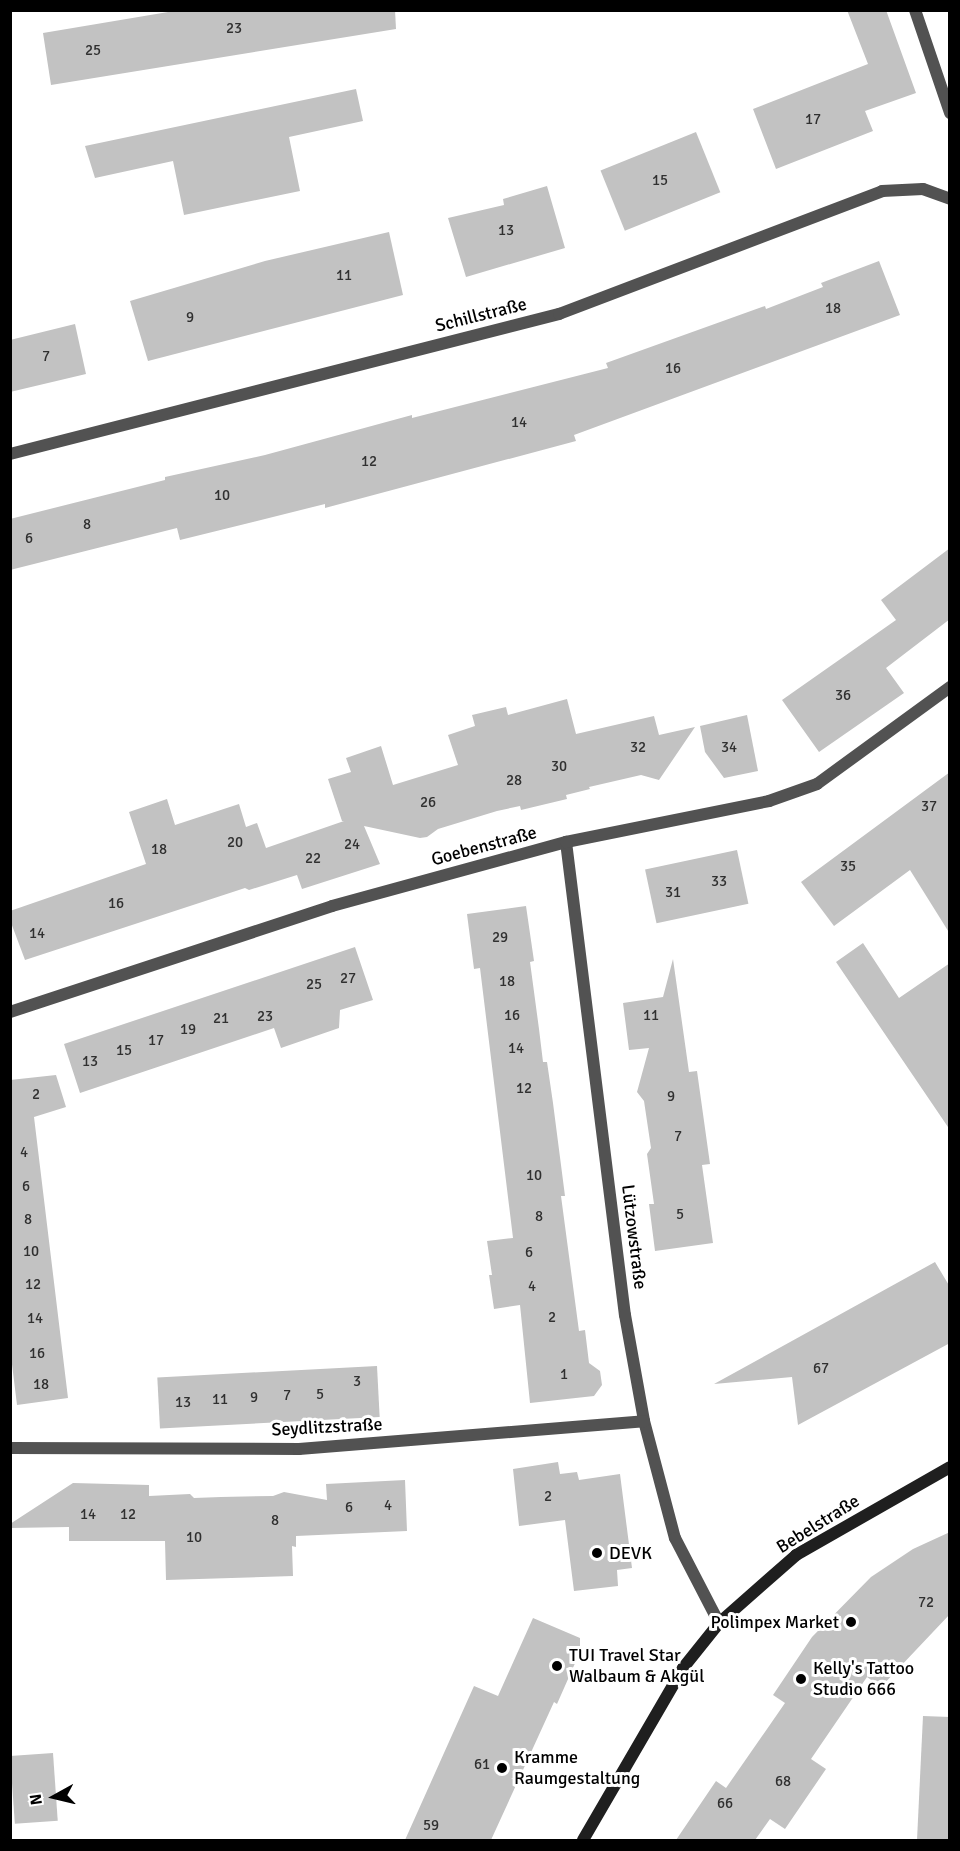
<!DOCTYPE html>
<meta charset="utf-8">
<style>
body{margin:0}
#map{position:relative;width:960px;height:1851px;overflow:hidden;background:#fff;font-family:Signika,sans-serif}
div>[style]{position:absolute}
.building>*{inset:0;background:#c2c2c2;transform-origin:0 0}
.street>*{height:12px;margin:-6px;padding:0 6px;transform-origin:6px;border-radius:6px;background:#525252}
.secondary>*{height:12px;margin:-6px;padding:0 6px;transform-origin:6px;border-radius:6px;background:#1f1f1f}
.dots>*{width:16px;height:16px;translate:-50% -50%;box-sizing:border-box;border:3px solid #fff;border-radius:50%}
span{translate:-50% -50%;white-space:nowrap;text-align:center;line-height:1.15;-webkit-text-stroke:6px #fff;paint-order:stroke}
.number-label{font-size:15px;color:#303030}
.number-label span{-webkit-text-stroke-width:0}
.street-label{font-size:18px;color:#000}
.poi-label{font-size:18px;color:#000}
.left{translate:0 -50%;text-align:left}
.right{translate:-100% -50%;text-align:right}
.frame{position:absolute;inset:0;border:12px solid #000;pointer-events:none}
.north{position:absolute;left:24px;top:1767px;width:60px;height:60px;-webkit-text-stroke:4px #fff;paint-order:stroke;rotate:262deg;font-size:16px;font-weight:700;line-height:24px;text-align:center;color:#000}
.north::after{content:'';display:block;margin:auto;width:21px;height:27px;background:#000;clip-path:polygon(50% 0,100% 100%,50% 72%,0 100%)}
</style>
<div id="map">
<div class="building">
<div style="clip-path:polygon(180px 10px,395px 10px,396px 29px,51px 85px,43px 33px)"></div>
<div style="clip-path:polygon(847px 10px,886px 10px,916px 93px,865px 111px,873px 131px,776px 169px,753px 109px,868px 64px)"></div>
<div style="clip-path:polygon(356px 89px,363px 121px,289px 137px,300px 191px,184px 215px,173px 161px,95px 178px,85px 146px)"></div>
<div style="left:696px;top:132px;width:65px;height:103px;rotate:68deg"></div>
<div style="clip-path:polygon(547px 186px,565px 248px,466px 277px,448px 218px,504px 205px,503px 199px)"></div>
<div style="clip-path:polygon(389px 232px,403px 295px,148px 361px,130px 301px,265px 261px)"></div>
<div style="clip-path:polygon(879px 261px,900px 315px,574px 435px,576px 441px,325px 508px,325px 504px,180px 540px,177px 528px,10px 570px,10px 519px,165px 480px,165px 477px,265px 455px,412px 415px,412px 418px,608px 368px,606px 363px,765px 306px,766px 309px,823px 287px,821px 283px)"></div>
<div style="clip-path:polygon(75px 324px,86px 374px,10px 392px,10px 340px)"></div>
<div style="clip-path:polygon(950px 548px,950px 619px,886px 668px,904px 693px,819px 752px,782px 700px,896px 620px,881px 600px)"></div>
<div style="clip-path:polygon(567px 699px,576px 734px,654px 716px,659px 735px,695px 727px,659px 780px,641px 775px,589px 787px,590px 789px,566px 795px,567px 799px,521px 810px,520px 806px,497px 811px,438px 829px,427px 837px,420px 838px,364px 826px,380px 864px,302px 889px,297px 875px,249px 890px,245px 888px,25px 960px,10px 920px,10px 911px,146px 864px,129px 812px,167px 799px,175px 825px,239px 804px,246px 827px,257px 823px,266px 848px,344px 821px,342px 821px,328px 779px,351px 772px,346px 758px,381px 746px,393px 785px,458px 765px,448px 735px,475px 726px,472px 715px,506px 707px,508px 715px)"></div>
<div style="clip-path:polygon(747px 715px,758px 771px,724px 778px,705px 752px,700px 726px)"></div>
<div style="clip-path:polygon(950px 772px,950px 934px,910px 870px,834px 926px,801px 882px)"></div>
<div style="left:737px;top:850px;width:55px;height:94px;rotate:78deg"></div>
<div style="clip-path:polygon(526px 906px,534px 961px,530px 962px,539px 1029px,543px 1062px,547px 1062px,553px 1103px,565px 1196px,561px 1196px,579px 1331px,585px 1330px,589px 1363px,600px 1371px,602px 1385px,594px 1396px,530px 1403px,520px 1305px,494px 1309px,489px 1275px,492px 1275px,487px 1241px,513px 1238px,480px 968px,474px 969px,467px 914px)"></div>
<div style="clip-path:polygon(863px 943px,899px 998px,950px 963px,950px 1130px,836px 962px)"></div>
<div style="clip-path:polygon(355px 947px,373px 1000px,340px 1010px,339px 1028px,281px 1048px,274px 1028px,80px 1093px,64px 1044px)"></div>
<div style="clip-path:polygon(673px 959px,689px 1072px,697px 1071px,710px 1164px,702px 1165px,713px 1243px,655px 1251px,649px 1204px,654px 1204px,647px 1154px,651px 1148px,644px 1101px,637px 1092px,649px 1048px,629px 1050px,623px 1003px,663px 997px)"></div>
<div style="clip-path:polygon(56px 1075px,66px 1107px,34px 1117px,68px 1398px,17px 1405px,10px 1348px,10px 1080px)"></div>
<div style="clip-path:polygon(935px 1262px,950px 1287px,950px 1343px,798px 1425px,792px 1377px,714px 1384px)"></div>
<div style="left:377px;top:1366px;width:51px;height:220px;rotate:87deg"></div>
<div style="clip-path:polygon(558px 1462px,560px 1474px,577px 1472px,579px 1480px,620px 1474px,632px 1568px,617px 1570px,618px 1586px,574px 1591px,565px 1520px,519px 1526px,513px 1469px)"></div>
<div style="clip-path:polygon(405px 1480px,407px 1531px,296px 1536px,296px 1547px,292px 1546px,293px 1576px,166px 1580px,165px 1541px,69px 1541px,69px 1527px,10px 1528px,10px 1524px,73px 1483px,149px 1485px,149px 1496px,190px 1494px,194px 1498px,221px 1497px,273px 1496px,284px 1492px,327px 1500px,326px 1484px)"></div>
<div style="clip-path:polygon(950px 1532px,950px 1614px,881px 1687px,867px 1677px,811px 1759px,826px 1769px,785px 1829px,770px 1819px,755px 1840px,676px 1840px,716px 1781px,726px 1788px,785px 1703px,773px 1695px,812px 1637px,871px 1577px,913px 1549px)"></div>
<div style="clip-path:polygon(533px 1618px,580px 1638px,580px 1652px,557px 1704px,554px 1702px,491px 1840px,405px 1840px,474px 1686px,498px 1696px)"></div>
<div style="clip-path:polygon(923px 1716px,950px 1717px,950px 1840px,917px 1840px)"></div>
<div style="left:53px;top:1753px;width:68px;height:43px;rotate:86deg"></div>
</div>
<div class="street">
<div style="left:915px;top:10px;width:109px;rotate:71.2deg"></div>
<div style="left:10px;top:454px;width:567px;rotate:-14.31deg"></div>
<div style="left:559px;top:314px;width:346px;rotate:-20.8deg"></div>
<div style="left:882px;top:191px;width:41px;rotate:-2.8deg"></div>
<div style="left:923px;top:189px;width:29px;rotate:20deg"></div>
<div style="left:566px;top:842px;width:477px;rotate:82.9deg"></div>
<div style="left:625px;top:1315px;width:108px;rotate:79.8deg"></div>
<div style="left:644px;top:1421px;width:121px;rotate:75.2deg"></div>
<div style="left:675px;top:1538px;width:96px;rotate:62.6deg"></div>
<div style="left:10px;top:1012px;width:339px;rotate:-18.2deg"></div>
<div style="left:332px;top:906px;width:243px;rotate:-15.3deg"></div>
<div style="left:566px;top:842px;width:207px;rotate:-11.4deg"></div>
<div style="left:769px;top:801px;width:51px;rotate:-19.5deg"></div>
<div style="left:817px;top:784px;width:165px;rotate:-36.1deg"></div>
<div style="left:10px;top:1448px;width:289px;rotate:0.2deg"></div>
<div style="left:299px;top:1449px;width:346px;rotate:-4.6deg"></div>
</div>
<div class="secondary">
<div style="left:583px;top:1840px;width:199px;rotate:-59.8deg"></div>
<div style="left:683px;top:1668px;width:58px;rotate:-51.3deg"></div>
<div style="left:719px;top:1623px;width:103px;rotate:-41.4deg"></div>
<div style="left:796px;top:1555px;width:177px;rotate:-29.7deg"></div>
</div>
<div class="dots">
<div style="left:597px;top:1553px;background:#000"></div>
<div style="left:851px;top:1622px;background:#000"></div>
<div style="left:557px;top:1666px;background:#000"></div>
<div style="left:801px;top:1679px;background:#000"></div>
<div style="left:502px;top:1768px;background:#000"></div>
</div>
<div class="number-label">
<span style="left:234px;top:29px">23</span>
<span style="left:93px;top:51px">25</span>
<span style="left:813px;top:120px">17</span>
<span style="left:660px;top:181px">15</span>
<span style="left:506px;top:231px">13</span>
<span style="left:344px;top:276px">11</span>
<span style="left:833px;top:309px">18</span>
<span style="left:190px;top:318px">9</span>
<span style="left:46px;top:357px">7</span>
<span style="left:673px;top:369px">16</span>
<span style="left:519px;top:423px">14</span>
<span style="left:369px;top:462px">12</span>
<span style="left:222px;top:496px">10</span>
<span style="left:87px;top:525px">8</span>
<span style="left:29px;top:539px">6</span>
<span style="left:843px;top:696px">36</span>
<span style="left:638px;top:748px">32</span>
<span style="left:729px;top:748px">34</span>
<span style="left:559px;top:767px">30</span>
<span style="left:514px;top:781px">28</span>
<span style="left:428px;top:803px">26</span>
<span style="left:929px;top:807px">37</span>
<span style="left:235px;top:843px">20</span>
<span style="left:352px;top:845px">24</span>
<span style="left:159px;top:850px">18</span>
<span style="left:313px;top:859px">22</span>
<span style="left:848px;top:867px">35</span>
<span style="left:719px;top:882px">33</span>
<span style="left:673px;top:893px">31</span>
<span style="left:116px;top:904px">16</span>
<span style="left:37px;top:934px">14</span>
<span style="left:500px;top:938px">29</span>
<span style="left:348px;top:979px">27</span>
<span style="left:507px;top:982px">18</span>
<span style="left:314px;top:985px">25</span>
<span style="left:512px;top:1016px">16</span>
<span style="left:651px;top:1016px">11</span>
<span style="left:265px;top:1017px">23</span>
<span style="left:221px;top:1019px">21</span>
<span style="left:188px;top:1030px">19</span>
<span style="left:156px;top:1041px">17</span>
<span style="left:516px;top:1049px">14</span>
<span style="left:124px;top:1051px">15</span>
<span style="left:90px;top:1062px">13</span>
<span style="left:524px;top:1089px">12</span>
<span style="left:36px;top:1095px">2</span>
<span style="left:671px;top:1097px">9</span>
<span style="left:678px;top:1137px">7</span>
<span style="left:24px;top:1153px">4</span>
<span style="left:534px;top:1176px">10</span>
<span style="left:26px;top:1187px">6</span>
<span style="left:680px;top:1215px">5</span>
<span style="left:539px;top:1217px">8</span>
<span style="left:28px;top:1220px">8</span>
<span style="left:31px;top:1252px">10</span>
<span style="left:529px;top:1253px">6</span>
<span style="left:33px;top:1285px">12</span>
<span style="left:532px;top:1287px">4</span>
<span style="left:552px;top:1318px">2</span>
<span style="left:35px;top:1319px">14</span>
<span style="left:37px;top:1354px">16</span>
<span style="left:821px;top:1369px">67</span>
<span style="left:564px;top:1375px">1</span>
<span style="left:357px;top:1382px">3</span>
<span style="left:41px;top:1385px">18</span>
<span style="left:320px;top:1395px">5</span>
<span style="left:287px;top:1396px">7</span>
<span style="left:254px;top:1398px">9</span>
<span style="left:220px;top:1400px">11</span>
<span style="left:183px;top:1403px">13</span>
<span style="left:548px;top:1497px">2</span>
<span style="left:388px;top:1506px">4</span>
<span style="left:349px;top:1508px">6</span>
<span style="left:88px;top:1515px">14</span>
<span style="left:128px;top:1515px">12</span>
<span style="left:275px;top:1521px">8</span>
<span style="left:194px;top:1538px">10</span>
<span style="left:926px;top:1603px">72</span>
<span style="left:482px;top:1765px">61</span>
<span style="left:783px;top:1782px">68</span>
<span style="left:725px;top:1804px">66</span>
<span style="left:431px;top:1826px">59</span>
</div>
<div class="street-label">
<span style="left:481px;top:315px;rotate:-14deg">Schillstraße</span>
<span style="left:484px;top:846px;rotate:-15deg">Goebenstraße</span>
<span style="left:634px;top:1237px;rotate:83deg">Lützowstraße</span>
<span style="left:327px;top:1427px;rotate:-3deg">Seydlitzstraße</span>
<span style="left:818px;top:1524px;rotate:-32deg">Bebelstraße</span>
</div>
<div class="poi-label">
<span class="left" style="left:609px;top:1553px">DEVK</span>
<span class="right" style="left:839px;top:1622px">Polimpex Market</span>
<span class="left" style="left:569px;top:1666px">TUI Travel Star<br>Walbaum &amp; Akgül</span>
<span class="left" style="left:813px;top:1679px">Kelly's Tattoo<br>Studio 666</span>
<span class="left" style="left:514px;top:1768px">Kramme<br>Raumgestaltung</span>
</div>
<div class="frame"></div>
<div class="north">N</div>
</div>
